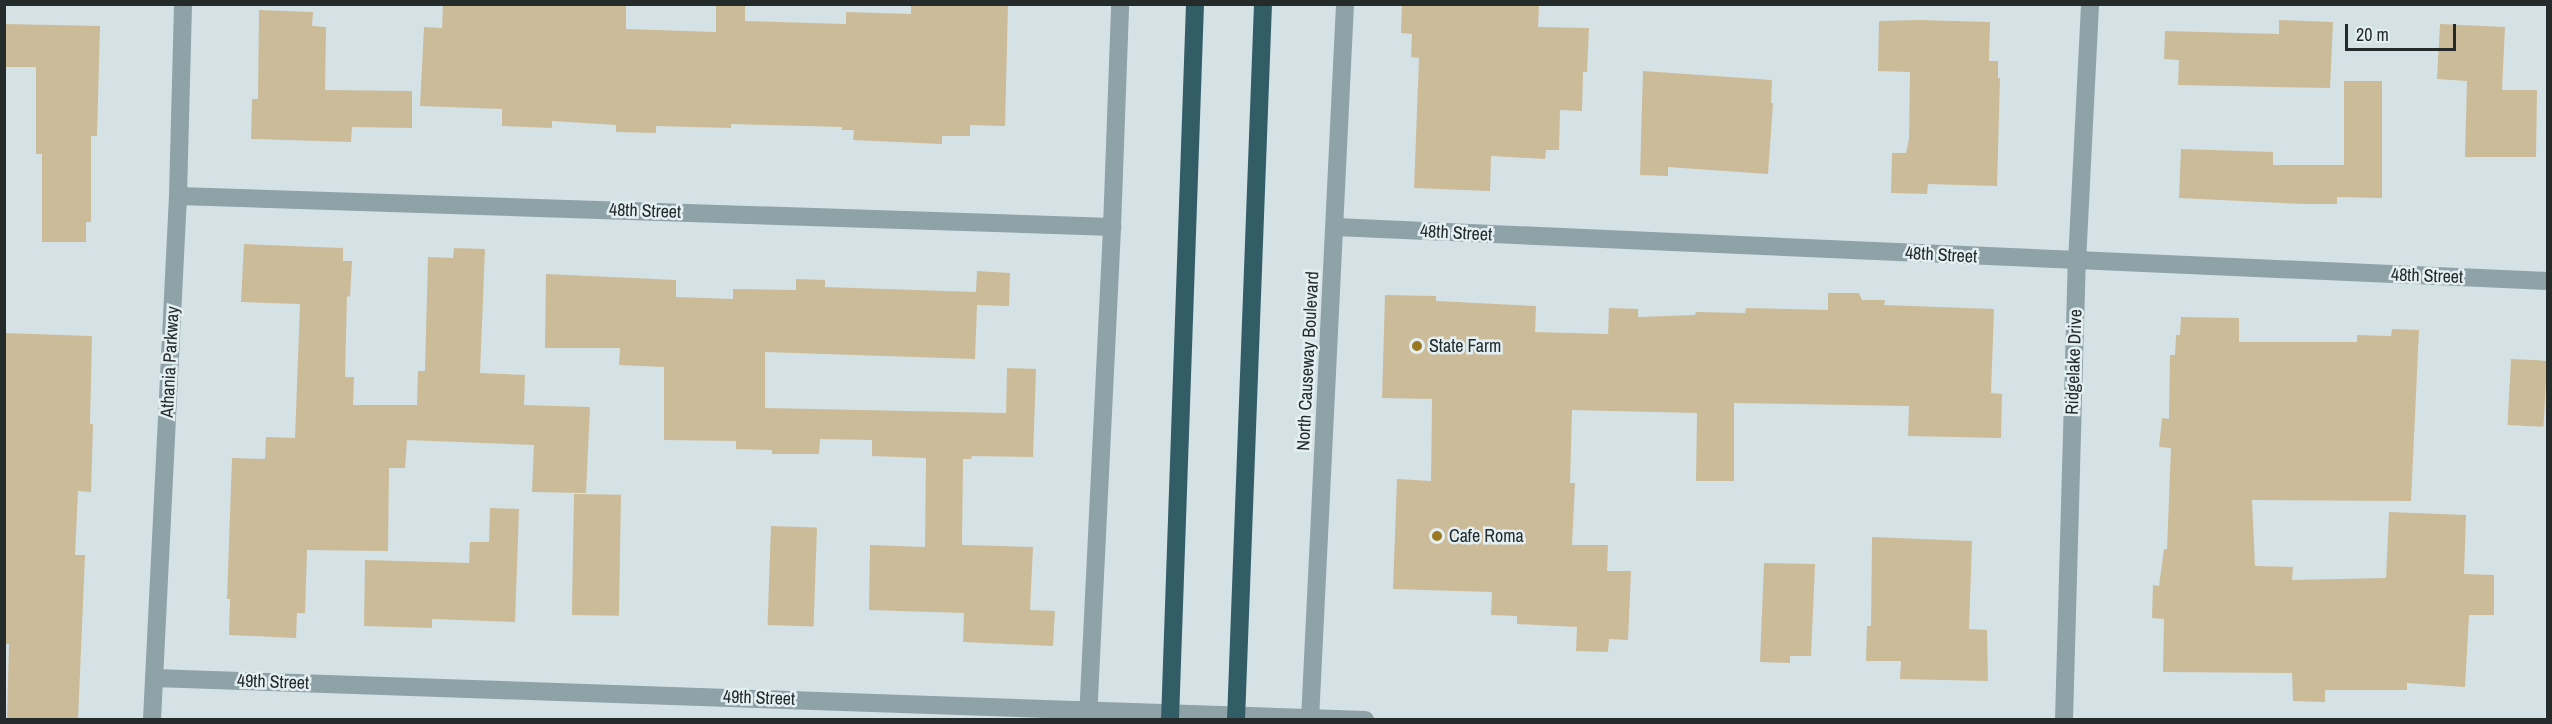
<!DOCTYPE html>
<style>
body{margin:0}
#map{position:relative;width:2552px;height:724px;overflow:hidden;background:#d5e2e5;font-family:"Archivo Narrow",sans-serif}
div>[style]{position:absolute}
.building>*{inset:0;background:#ccbb98;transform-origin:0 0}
.street>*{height:18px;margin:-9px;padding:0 9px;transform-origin:9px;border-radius:9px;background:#8fa2a7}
.highway>*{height:18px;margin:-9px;padding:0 9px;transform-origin:9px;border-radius:9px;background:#325d67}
.dots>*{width:16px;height:16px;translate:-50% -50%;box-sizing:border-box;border:3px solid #e3eff2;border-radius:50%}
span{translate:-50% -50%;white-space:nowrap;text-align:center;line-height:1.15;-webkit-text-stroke:5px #e3eff2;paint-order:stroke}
.street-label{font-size:18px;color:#252a2b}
.poi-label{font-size:18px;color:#252a2b}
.left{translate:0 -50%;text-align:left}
.frame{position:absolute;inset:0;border:6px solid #252a2b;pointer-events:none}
.scale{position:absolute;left:2345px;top:24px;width:111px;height:27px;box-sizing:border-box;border:3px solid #252a2b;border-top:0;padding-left:8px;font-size:18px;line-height:21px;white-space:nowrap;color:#252a2b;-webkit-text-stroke:4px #e3eff2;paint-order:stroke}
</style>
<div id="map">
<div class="building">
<div style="clip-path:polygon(443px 4px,626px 4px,626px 29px,716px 32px,716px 4px,745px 4px,745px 21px,846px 24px,846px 12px,911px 14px,911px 4px,1008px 4px,1005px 126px,970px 125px,970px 136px,942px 136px,942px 144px,853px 140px,854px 130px,842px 130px,842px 127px,731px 124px,731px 128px,656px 126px,656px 133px,616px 132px,616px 125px,552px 121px,552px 128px,502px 126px,502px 109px,420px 106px,424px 27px,442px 28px)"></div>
<div style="clip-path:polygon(1402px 4px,1539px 4px,1538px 27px,1589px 28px,1587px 72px,1583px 72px,1582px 111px,1560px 110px,1559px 150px,1546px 150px,1545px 159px,1491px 156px,1490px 191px,1414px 188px,1419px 58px,1411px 57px,1412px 34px,1401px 33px)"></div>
<div style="clip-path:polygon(259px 10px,313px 12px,312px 26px,326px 27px,325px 90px,412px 91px,412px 128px,352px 127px,351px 142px,251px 139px,252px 99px,258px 99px)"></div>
<div style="clip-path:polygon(1920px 20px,1990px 22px,1989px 61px,1998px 61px,1998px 78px,2000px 78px,1997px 186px,1928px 184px,1927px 194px,1891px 193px,1892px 153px,1906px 153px,1909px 139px,1910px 72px,1878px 71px,1879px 21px)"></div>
<div style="clip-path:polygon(2279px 20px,2333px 22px,2330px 88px,2178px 85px,2179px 60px,2164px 59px,2165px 31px,2279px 34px)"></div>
<div style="clip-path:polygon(4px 24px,100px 26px,97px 136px,91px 136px,91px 222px,86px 222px,86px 242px,42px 242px,42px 154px,36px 154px,36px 67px,4px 67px)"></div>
<div style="clip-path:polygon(2440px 24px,2505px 27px,2502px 90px,2537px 90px,2536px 157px,2465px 157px,2467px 81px,2437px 79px)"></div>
<div style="clip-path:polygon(1643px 71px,1772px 80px,1771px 103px,1773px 103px,1768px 174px,1668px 167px,1668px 176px,1640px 175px)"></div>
<div style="clip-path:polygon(2344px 81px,2382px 81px,2382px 198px,2337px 197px,2337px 204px,2304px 204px,2179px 198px,2181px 149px,2273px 152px,2273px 165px,2344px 165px)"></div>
<div style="clip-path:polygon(244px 244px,343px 248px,343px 261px,352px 261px,350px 297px,347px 296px,345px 377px,354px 377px,353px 405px,417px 405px,418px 371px,425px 371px,428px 257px,453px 258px,454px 248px,485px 249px,480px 373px,525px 375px,524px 405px,590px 407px,586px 493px,532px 492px,534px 445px,407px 440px,405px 468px,389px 468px,388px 551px,307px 550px,305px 613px,297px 613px,296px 638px,229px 635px,230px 599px,227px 599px,232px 458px,265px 459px,266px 437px,295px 438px,300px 304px,241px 302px)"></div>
<div style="clip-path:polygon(977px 271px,1010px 273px,1009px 306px,977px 305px,975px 359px,765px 352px,765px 408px,1006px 413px,1007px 368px,1036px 369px,1033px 457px,972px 456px,971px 459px,963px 459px,962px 545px,1033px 547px,1030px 610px,1055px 611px,1053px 646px,963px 642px,964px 613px,869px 610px,870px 545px,925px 547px,926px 458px,872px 456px,872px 440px,820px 439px,819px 454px,772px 454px,772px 450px,736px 449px,736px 441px,664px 440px,664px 367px,619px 365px,620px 348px,545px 348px,546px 274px,676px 280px,676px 297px,733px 299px,733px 289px,796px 290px,796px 279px,825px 280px,825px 287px,976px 292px)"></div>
<div style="clip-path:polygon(1828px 293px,1859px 293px,1862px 300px,1885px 300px,1884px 305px,1994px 309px,1991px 393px,2002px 394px,2001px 438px,1908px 436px,1909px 406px,1734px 403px,1734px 481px,1696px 481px,1697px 413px,1572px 410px,1570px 483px,1575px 483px,1572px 545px,1608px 545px,1607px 571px,1631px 571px,1628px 640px,1609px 639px,1608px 652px,1576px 651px,1577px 627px,1517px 624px,1517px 616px,1491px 615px,1492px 592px,1393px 589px,1397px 479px,1431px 481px,1432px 399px,1382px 398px,1385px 295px,1436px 296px,1436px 301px,1536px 306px,1535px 332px,1608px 334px,1609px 308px,1638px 309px,1638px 317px,1695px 315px,1696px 312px,1745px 313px,1746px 308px,1828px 310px)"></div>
<div style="clip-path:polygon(2181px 317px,2239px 318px,2239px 342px,2357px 342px,2357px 335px,2391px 336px,2392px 329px,2419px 330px,2411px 501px,2252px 500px,2255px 566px,2293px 567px,2292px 580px,2386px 578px,2389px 512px,2466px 515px,2464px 574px,2494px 575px,2494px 615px,2469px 615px,2465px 687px,2407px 683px,2407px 690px,2325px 690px,2325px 702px,2293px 701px,2292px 673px,2163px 672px,2164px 619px,2152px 618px,2153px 585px,2159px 586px,2164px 549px,2167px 549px,2171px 448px,2159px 447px,2162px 418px,2169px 419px,2170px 355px,2175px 355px,2176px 335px,2180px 335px)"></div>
<div style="clip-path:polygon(4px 333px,92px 336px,90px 424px,93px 424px,91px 492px,78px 491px,75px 555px,85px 555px,78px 720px,7px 718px,9px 644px,4px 644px)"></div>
<div style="left:2511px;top:359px;width:36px;height:66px;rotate:3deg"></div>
<div style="left:574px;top:494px;width:47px;height:121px;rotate:1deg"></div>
<div style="clip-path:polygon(490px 508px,519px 509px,515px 622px,432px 619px,432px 628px,364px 626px,365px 560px,469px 563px,470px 542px,489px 542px)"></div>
<div style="left:771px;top:526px;width:46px;height:99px;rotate:2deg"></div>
<div style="clip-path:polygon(1872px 537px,1972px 541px,1969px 629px,1987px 630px,1988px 681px,1900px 679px,1901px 661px,1866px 661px,1867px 626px,1871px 626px)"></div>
<div style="clip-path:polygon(1764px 563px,1815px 564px,1811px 656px,1790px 656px,1790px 663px,1760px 662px)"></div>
</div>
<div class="street">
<div style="left:178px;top:196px;width:935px;rotate:1.9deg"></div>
<div style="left:1336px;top:227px;width:1213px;rotate:2.55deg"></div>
<div style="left:154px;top:678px;width:1212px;rotate:1.99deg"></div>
<div style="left:1088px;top:719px;width:493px;rotate:-87.2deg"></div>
<div style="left:1112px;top:227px;width:223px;rotate:-87.9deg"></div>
<div style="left:152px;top:720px;width:525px;rotate:-87.16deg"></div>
<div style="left:178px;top:196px;width:192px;rotate:-88.5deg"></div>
<div style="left:1310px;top:720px;width:717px;rotate:-87.2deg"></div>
<div style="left:2064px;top:720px;width:458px;rotate:-88.4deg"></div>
<div style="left:2077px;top:262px;width:258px;rotate:-87.1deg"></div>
</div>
<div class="highway">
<div style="left:1170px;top:720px;width:716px;rotate:-88deg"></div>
<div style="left:1236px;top:720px;width:717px;rotate:-87.84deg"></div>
</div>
<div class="dots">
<div style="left:1417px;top:346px;background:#9b7722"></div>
<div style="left:1437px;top:536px;background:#9b7722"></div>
</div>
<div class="street-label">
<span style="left:645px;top:211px;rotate:2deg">48th Street</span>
<span style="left:1456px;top:233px;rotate:3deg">48th Street</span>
<span style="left:1941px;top:255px;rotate:3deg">48th Street</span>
<span style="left:2427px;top:276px;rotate:2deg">48th Street</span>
<span style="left:1308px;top:361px;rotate:-87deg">North Causeway Boulevard</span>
<span style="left:170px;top:362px;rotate:-87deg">Athania Parkway</span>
<span style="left:2074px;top:362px;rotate:-88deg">Ridgelake Drive</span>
<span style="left:273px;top:682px;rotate:2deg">49th Street</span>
<span style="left:759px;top:698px;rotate:2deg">49th Street</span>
</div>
<div class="poi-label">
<span class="left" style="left:1429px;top:346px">State Farm</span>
<span class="left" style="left:1449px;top:536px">Cafe Roma</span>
</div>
<div class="frame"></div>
<div class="scale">20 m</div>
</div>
